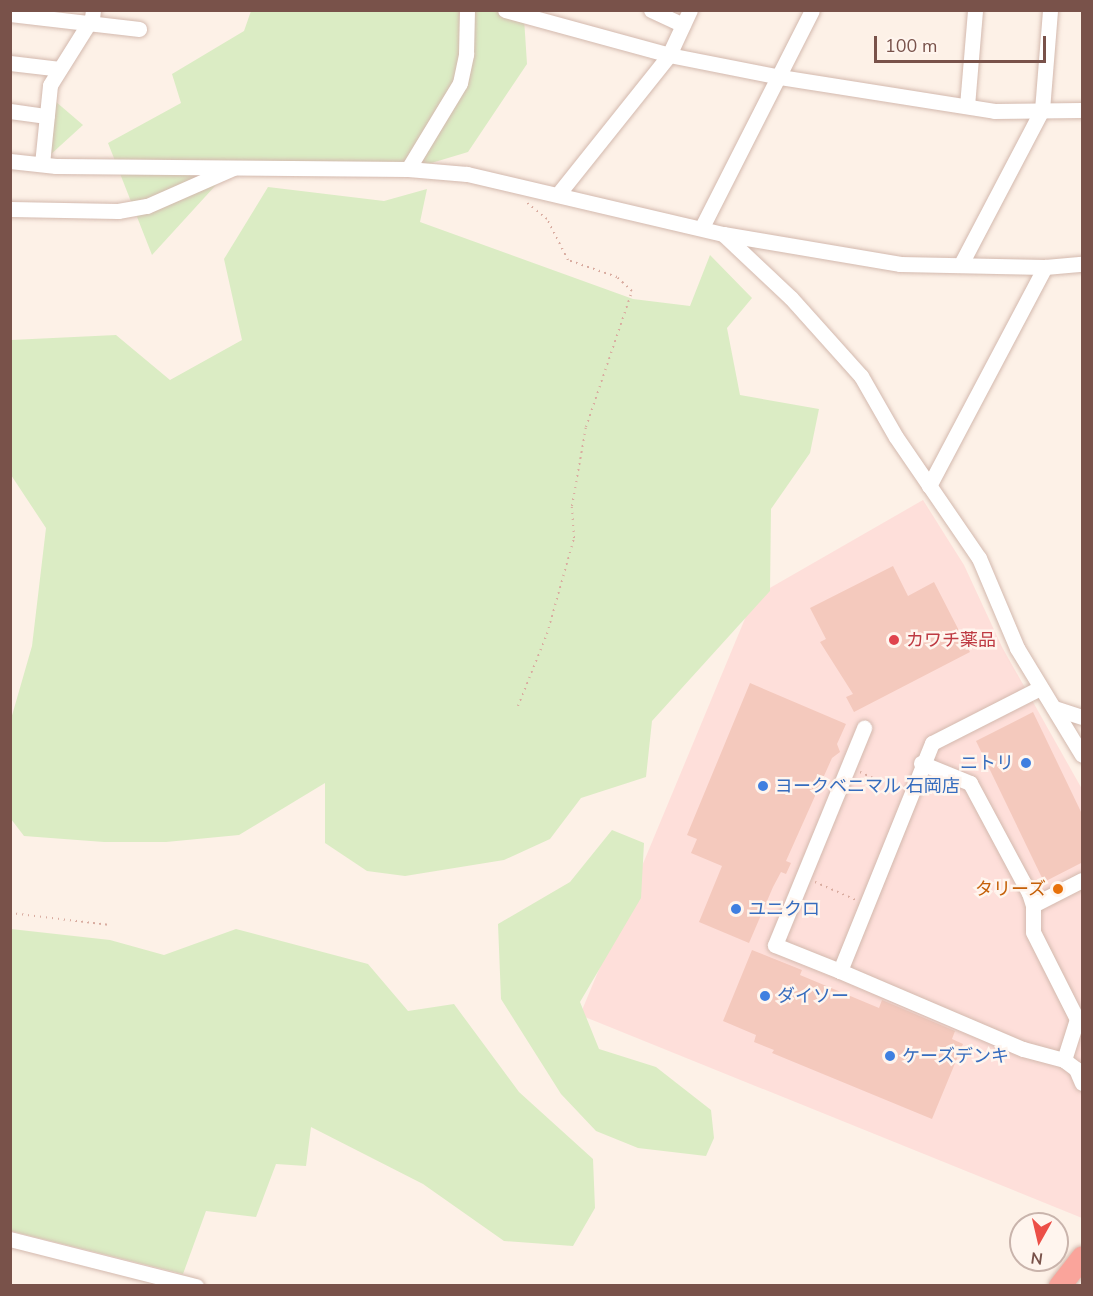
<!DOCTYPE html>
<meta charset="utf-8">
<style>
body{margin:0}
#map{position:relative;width:1093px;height:1296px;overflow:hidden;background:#fdf1e7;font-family:"Nunito Sans","Noto Sans JP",sans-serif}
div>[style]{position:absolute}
.commercial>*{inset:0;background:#fedfda}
.green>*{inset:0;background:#dbecc4}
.building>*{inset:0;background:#f4c9bd}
.path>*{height:2px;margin-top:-1px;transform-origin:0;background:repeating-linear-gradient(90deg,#d9aca0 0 1.5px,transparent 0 6px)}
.roads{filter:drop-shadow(0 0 2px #d3b9ae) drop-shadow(0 0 2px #d3b9ae)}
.minor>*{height:15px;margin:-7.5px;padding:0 7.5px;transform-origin:7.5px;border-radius:7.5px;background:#fff}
.highway>*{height:22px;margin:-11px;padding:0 11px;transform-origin:11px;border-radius:11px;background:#faa49b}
.dots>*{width:16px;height:16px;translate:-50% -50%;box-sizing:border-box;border:3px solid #fff5ee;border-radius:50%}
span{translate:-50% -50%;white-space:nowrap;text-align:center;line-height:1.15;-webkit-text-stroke:5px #fff5ee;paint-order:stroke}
.health-label{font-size:18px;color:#be3a42}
.left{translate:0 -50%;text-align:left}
.shop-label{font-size:18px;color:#366cbe}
.right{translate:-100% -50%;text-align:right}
.food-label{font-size:18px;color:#c56008}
.frame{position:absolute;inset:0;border:12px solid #79524a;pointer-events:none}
.north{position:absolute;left:1009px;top:1212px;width:60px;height:60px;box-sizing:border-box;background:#fff5ee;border:2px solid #c9b4ac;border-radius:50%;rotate:188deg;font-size:16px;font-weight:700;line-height:24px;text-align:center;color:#79524a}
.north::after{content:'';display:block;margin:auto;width:21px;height:27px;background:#ec4f47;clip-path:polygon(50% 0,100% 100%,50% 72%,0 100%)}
.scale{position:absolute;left:874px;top:36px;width:172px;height:27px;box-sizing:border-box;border:3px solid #79524a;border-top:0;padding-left:8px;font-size:18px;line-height:21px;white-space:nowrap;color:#79524a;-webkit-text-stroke:4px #fff5ee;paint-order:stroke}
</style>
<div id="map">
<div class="commercial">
<div style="clip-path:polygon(923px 500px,964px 565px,1002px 647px,1082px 789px,1082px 1218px,580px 1015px,754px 597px)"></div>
</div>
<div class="green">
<div style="clip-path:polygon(251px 11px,528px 11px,524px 18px,527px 64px,468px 152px,388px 176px,236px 163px,152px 255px,108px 143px,181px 103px,172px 74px,244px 31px)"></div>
<div style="clip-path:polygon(55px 101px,83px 125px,49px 156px)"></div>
<div style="clip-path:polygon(268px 187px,384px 201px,427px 189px,420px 222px,633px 299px,690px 306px,710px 255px,752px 298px,727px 328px,740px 395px,819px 409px,810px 453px,771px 509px,770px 591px,652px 721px,646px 777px,581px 798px,550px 839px,504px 860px,405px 876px,367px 871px,325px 843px,325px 783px,239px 835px,166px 842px,104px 842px,24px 836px,11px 819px,11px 719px,32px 646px,46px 528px,11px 475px,11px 340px,116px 335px,170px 380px,242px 340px,224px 259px)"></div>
<div style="clip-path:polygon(612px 830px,644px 843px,641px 898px,580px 1002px,599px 1049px,656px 1067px,711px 1110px,714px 1138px,706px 1156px,638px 1148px,596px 1131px,561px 1094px,501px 999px,498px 924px,570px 882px)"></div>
<div style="clip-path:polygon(11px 929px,110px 940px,164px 955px,236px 929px,368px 964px,408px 1011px,454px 1004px,519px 1092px,593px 1159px,595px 1208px,573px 1246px,504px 1241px,423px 1184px,311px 1127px,306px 1166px,276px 1164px,256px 1217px,206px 1211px,183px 1274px,11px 1231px)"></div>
</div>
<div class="building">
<div style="clip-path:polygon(893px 566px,908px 596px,934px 582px,970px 652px,854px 712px,846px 697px,853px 694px,820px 642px,826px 639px,810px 608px)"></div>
<div style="clip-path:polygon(750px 683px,846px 724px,837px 744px,840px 752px,832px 758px,786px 861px,791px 863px,786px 874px,781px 872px,773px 887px,749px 943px,699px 922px,722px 866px,691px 853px,697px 839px,687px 835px)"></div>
<div style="clip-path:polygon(1033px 712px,1083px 816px,1083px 862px,1044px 882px,976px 741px)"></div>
<div style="clip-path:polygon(752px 950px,802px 970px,800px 975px,879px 1008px,882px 1000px,955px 1031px,952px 1039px,963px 1044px,932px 1119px,772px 1053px,774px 1050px,754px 1042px,756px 1035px,723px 1021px)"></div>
</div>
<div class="path">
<div style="left:518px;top:706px;width:78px;rotate:-68.1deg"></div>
<div style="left:547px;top:634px;width:100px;rotate:-74.3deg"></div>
<div style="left:574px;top:538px;width:32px;rotate:-94deg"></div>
<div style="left:572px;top:506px;width:80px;rotate:-80deg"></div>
<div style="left:586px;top:427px;width:144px;rotate:-71.3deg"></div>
<div style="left:632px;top:291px;width:21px;rotate:-137deg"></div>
<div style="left:617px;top:277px;width:52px;rotate:-160.9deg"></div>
<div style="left:568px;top:260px;width:46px;rotate:-117.1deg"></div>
<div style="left:547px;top:219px;width:27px;rotate:-141deg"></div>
<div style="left:860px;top:772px;width:43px;rotate:24.8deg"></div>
<div style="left:815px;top:882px;width:45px;rotate:23.7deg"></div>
<div style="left:10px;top:913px;width:101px;rotate:6.8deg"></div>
</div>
<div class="roads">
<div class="minor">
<div style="left:505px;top:10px;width:170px;rotate:15.3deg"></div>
<div style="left:669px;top:55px;width:113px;rotate:11.2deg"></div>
<div style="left:780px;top:77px;width:217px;rotate:9deg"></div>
<div style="left:994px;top:111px;width:88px;rotate:-0.7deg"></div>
<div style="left:651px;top:10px;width:35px;rotate:25deg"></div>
<div style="left:10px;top:14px;width:130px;rotate:6.6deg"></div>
<div style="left:10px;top:63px;width:50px;rotate:6.8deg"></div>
<div style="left:967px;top:106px;width:96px;rotate:-85.2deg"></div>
<div style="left:10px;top:111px;width:37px;rotate:8deg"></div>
<div style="left:10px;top:161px;width:46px;rotate:6.2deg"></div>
<div style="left:56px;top:166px;width:352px;rotate:0.5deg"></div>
<div style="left:408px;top:169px;width:59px;rotate:4.8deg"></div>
<div style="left:467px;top:174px;width:263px;rotate:13.2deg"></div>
<div style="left:723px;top:234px;width:180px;rotate:9.6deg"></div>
<div style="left:900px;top:264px;width:145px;rotate:1.2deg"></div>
<div style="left:1045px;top:267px;width:37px;rotate:-5deg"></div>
<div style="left:42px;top:164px;width:79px;rotate:-84.2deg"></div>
<div style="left:50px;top:85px;width:79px;rotate:-57.9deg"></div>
<div style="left:92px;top:18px;width:8px;rotate:-83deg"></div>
<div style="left:408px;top:169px;width:100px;rotate:-58.8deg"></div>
<div style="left:460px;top:83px;width:30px;rotate:-78deg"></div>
<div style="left:466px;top:54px;width:44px;rotate:-88.7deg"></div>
<div style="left:559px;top:193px;width:176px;rotate:-51.4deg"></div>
<div style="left:669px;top:55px;width:50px;rotate:-65deg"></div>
<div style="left:10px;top:209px;width:108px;rotate:1.1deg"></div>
<div style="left:118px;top:211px;width:29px;rotate:-10deg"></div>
<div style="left:147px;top:206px;width:94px;rotate:-23.8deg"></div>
<div style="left:702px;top:227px;width:243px;rotate:-63.1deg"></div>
<div style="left:723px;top:234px;width:93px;rotate:43.3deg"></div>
<div style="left:791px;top:298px;width:105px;rotate:48.1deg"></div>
<div style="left:861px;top:376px;width:70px;rotate:60.2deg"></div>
<div style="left:896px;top:437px;width:147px;rotate:55.6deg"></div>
<div style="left:979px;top:558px;width:98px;rotate:67.1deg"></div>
<div style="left:1017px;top:648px;width:125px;rotate:58.7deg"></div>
<div style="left:961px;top:264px;width:174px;rotate:-62.3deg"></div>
<div style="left:1042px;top:110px;width:100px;rotate:-85.4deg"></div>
<div style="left:929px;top:486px;width:248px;rotate:-62.1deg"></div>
<div style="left:1040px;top:688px;width:121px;rotate:153deg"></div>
<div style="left:932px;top:743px;width:246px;rotate:112deg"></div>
<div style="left:840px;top:971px;width:199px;rotate:23.1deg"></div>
<div style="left:1023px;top:1049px;width:42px;rotate:15deg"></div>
<div style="left:1064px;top:1060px;width:15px;rotate:37deg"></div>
<div style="left:1076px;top:1069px;width:15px;rotate:67deg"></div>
<div style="left:1054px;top:708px;width:29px;rotate:18deg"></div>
<div style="left:921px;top:763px;width:53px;rotate:22.2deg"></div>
<div style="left:970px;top:783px;width:125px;rotate:61.8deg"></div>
<div style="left:1029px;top:893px;width:13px;rotate:72deg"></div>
<div style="left:1033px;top:905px;width:27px;rotate:90deg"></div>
<div style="left:1033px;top:932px;width:97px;rotate:63.2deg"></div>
<div style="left:1077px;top:1019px;width:43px;rotate:107.6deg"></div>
<div style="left:1033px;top:905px;width:55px;rotate:-27deg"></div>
<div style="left:840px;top:971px;width:70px;rotate:-158.2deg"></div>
<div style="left:775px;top:945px;width:235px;rotate:-67.7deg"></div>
<div style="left:10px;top:1239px;width:192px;rotate:14.2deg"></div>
</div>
<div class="highway">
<div style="left:1060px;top:1286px;width:36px;rotate:-52deg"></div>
</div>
</div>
<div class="dots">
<div style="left:894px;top:640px;background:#e0444e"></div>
<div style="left:1026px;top:763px;background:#3f7fe0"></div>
<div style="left:763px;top:786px;background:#3f7fe0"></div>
<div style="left:1058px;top:889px;background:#e8710a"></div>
<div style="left:736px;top:909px;background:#3f7fe0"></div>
<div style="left:765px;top:996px;background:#3f7fe0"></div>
<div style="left:890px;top:1056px;background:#3f7fe0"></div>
</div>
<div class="health-label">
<span class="left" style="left:906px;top:640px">カワチ薬品</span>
</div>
<div class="shop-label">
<span class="right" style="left:1014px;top:763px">ニトリ</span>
<span class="left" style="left:775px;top:786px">ヨークベニマル 石岡店</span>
<span class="left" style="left:748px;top:909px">ユニクロ</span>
<span class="left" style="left:777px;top:996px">ダイソー</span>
<span class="left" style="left:902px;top:1056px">ケーズデンキ</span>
</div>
<div class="food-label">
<span class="right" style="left:1046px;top:889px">タリーズ</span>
</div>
<div class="frame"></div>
<div class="north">N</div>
<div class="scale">100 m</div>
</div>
